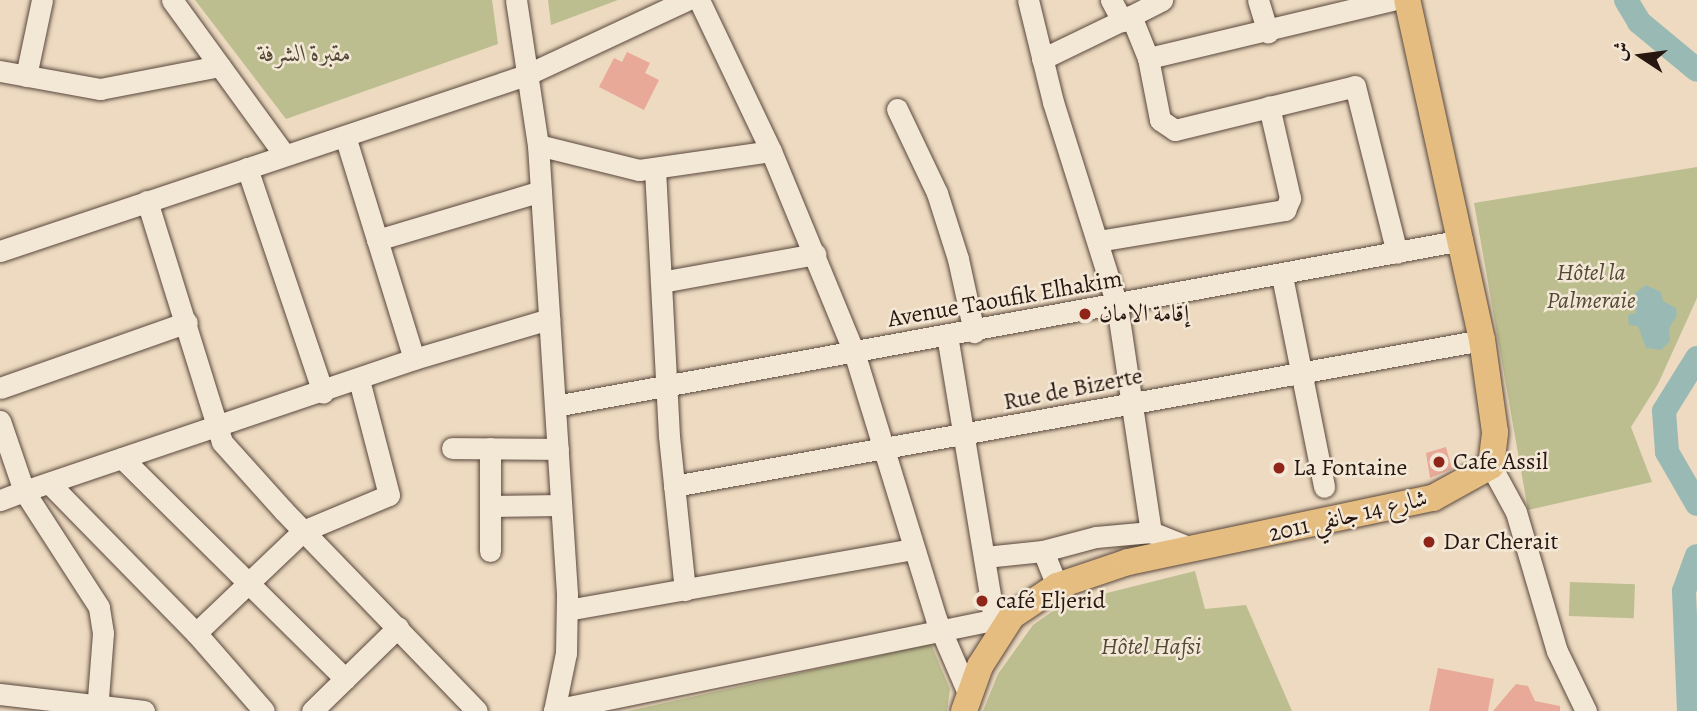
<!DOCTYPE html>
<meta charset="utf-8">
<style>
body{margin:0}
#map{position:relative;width:1697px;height:711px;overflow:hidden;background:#eddac0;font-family:Alegreya,Amiri,serif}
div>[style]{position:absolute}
.green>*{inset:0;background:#bcbe90;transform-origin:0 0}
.water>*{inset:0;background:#99bab4}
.river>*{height:24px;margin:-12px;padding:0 12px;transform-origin:12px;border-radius:12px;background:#99bab4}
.building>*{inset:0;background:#e8a998}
.roads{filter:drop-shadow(0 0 2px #59473c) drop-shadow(0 0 2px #59473c)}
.minor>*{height:21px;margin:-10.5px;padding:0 10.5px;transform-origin:10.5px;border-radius:10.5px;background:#f3e7d6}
.major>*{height:26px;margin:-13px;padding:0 13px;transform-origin:13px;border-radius:13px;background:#e6bd80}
.dots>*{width:19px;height:19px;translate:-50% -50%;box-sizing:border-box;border:4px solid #f3e7d6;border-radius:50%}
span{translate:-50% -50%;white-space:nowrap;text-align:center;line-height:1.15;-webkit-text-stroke:5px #f3e7d6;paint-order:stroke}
.park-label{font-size:24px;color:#544836;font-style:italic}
.street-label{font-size:24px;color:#281610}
.poi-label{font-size:24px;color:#281610}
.left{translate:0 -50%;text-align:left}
.north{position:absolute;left:1606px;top:21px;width:70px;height:70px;-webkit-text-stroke:5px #f3e7d6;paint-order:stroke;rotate:283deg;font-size:19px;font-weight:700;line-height:28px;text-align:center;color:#281610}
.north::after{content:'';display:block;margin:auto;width:24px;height:32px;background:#281610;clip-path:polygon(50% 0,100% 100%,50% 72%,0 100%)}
</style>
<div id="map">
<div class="green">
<div style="clip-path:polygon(195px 0,492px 0,498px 44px,286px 119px)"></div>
<div style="clip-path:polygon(548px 0,618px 0,551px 25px)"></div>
<div style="clip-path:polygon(1697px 167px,1697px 298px,1658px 384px,1631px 427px,1652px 482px,1528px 510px,1474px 203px)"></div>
<div style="clip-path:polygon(1195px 571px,1205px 609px,1246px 605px,1292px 711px,983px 711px,998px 674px,1033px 625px,1063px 604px)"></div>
<div style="left:1570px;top:582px;width:65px;height:34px;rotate:2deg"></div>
<div style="clip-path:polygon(931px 644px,950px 689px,947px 711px,628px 711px)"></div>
</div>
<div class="water">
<div style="clip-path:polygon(1646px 285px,1661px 292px,1663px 301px,1676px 308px,1677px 315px,1669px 329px,1670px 341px,1661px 350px,1646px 348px,1638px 326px,1629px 325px,1628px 315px,1636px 313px,1635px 293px)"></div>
</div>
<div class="river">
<div style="left:1626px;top:0;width:26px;rotate:59deg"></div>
<div style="left:1639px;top:22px;width:75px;rotate:39.6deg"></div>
<div style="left:1697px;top:358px;width:62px;rotate:121.9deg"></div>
<div style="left:1664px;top:411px;width:41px;rotate:85.8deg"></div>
<div style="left:1667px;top:452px;width:60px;rotate:60deg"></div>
<div style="left:1689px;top:711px;width:120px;rotate:-92.4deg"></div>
<div style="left:1684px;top:591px;width:37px;rotate:-70deg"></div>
</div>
<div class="building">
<div style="clip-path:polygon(627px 52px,650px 63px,645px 73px,659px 80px,644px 110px,599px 87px,614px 58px,622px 62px)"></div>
<div style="clip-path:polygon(1446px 447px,1452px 469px,1430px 478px,1426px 453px)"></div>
<div style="clip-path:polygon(1438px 668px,1494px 679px,1488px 711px,1429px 711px)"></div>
<div style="clip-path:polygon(1516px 684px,1528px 686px,1535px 701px,1560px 706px,1560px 711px,1493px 711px)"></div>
</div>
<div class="roads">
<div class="minor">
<div style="left:172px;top:0;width:190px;rotate:54deg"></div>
<div style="left:516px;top:0;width:147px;rotate:81.4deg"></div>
<div style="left:538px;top:145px;width:452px;rotate:86.3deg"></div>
<div style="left:567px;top:596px;width:57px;rotate:91deg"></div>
<div style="left:566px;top:653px;width:59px;rotate:101.7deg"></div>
<div style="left:699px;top:0;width:167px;rotate:64.5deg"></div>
<div style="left:771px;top:151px;width:217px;rotate:67.6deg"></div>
<div style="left:854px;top:352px;width:282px;rotate:72.9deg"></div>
<div style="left:937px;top:621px;width:78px;rotate:66.7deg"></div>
<div style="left:1028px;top:0;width:105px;rotate:76.2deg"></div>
<div style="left:1053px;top:102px;width:213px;rotate:72.5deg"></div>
<div style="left:1117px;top:305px;width:230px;rotate:81.5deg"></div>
<div style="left:1111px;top:0;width:24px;rotate:62deg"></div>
<div style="left:1258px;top:0;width:34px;rotate:73deg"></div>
<div style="left:1392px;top:0;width:251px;rotate:166.6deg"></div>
<div style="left:1148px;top:58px;width:63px;rotate:79deg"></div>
<div style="left:1160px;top:120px;width:18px;rotate:34deg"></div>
<div style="left:1175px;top:130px;width:185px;rotate:-13.7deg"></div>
<div style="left:1355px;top:86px;width:172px;rotate:75.9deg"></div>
<div style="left:1131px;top:16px;width:35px;rotate:-27deg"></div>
<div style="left:1042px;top:59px;width:99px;rotate:-25.8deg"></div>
<div style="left:1131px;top:16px;width:45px;rotate:68deg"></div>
<div style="left:0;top:71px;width:102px;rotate:10.2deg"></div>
<div style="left:100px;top:89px;width:122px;rotate:-10.9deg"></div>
<div style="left:26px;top:76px;width:78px;rotate:-78.1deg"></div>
<div style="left:897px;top:109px;width:93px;rotate:64.5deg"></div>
<div style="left:937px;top:193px;width:69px;rotate:72.3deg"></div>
<div style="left:958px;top:259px;width:75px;rotate:77.6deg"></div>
<div style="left:345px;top:136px;width:233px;rotate:72.8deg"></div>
<div style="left:538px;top:145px;width:104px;rotate:13.9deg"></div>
<div style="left:639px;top:170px;width:133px;rotate:-8.2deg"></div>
<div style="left:247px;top:168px;width:237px;rotate:71.3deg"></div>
<div style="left:655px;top:169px;width:267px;rotate:87deg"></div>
<div style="left:669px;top:436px;width:155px;rotate:84.1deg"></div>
<div style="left:147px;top:201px;width:252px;rotate:72.7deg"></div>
<div style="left:222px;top:442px;width:91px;rotate:48.1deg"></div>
<div style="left:283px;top:510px;width:279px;rotate:46deg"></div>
<div style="left:377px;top:240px;width:171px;rotate:-16.6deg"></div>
<div style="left:1098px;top:241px;width:190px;rotate:-9.4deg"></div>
<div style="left:1285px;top:210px;width:13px;rotate:-67deg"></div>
<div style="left:1290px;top:198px;width:94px;rotate:-102.9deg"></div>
<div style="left:0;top:251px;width:555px;rotate:-18.5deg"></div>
<div style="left:526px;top:75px;width:178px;rotate:-25deg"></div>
<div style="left:1282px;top:276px;width:215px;rotate:78.7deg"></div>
<div style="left:661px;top:282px;width:157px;rotate:-10.3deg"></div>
<div style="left:947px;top:335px;width:288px;rotate:80.6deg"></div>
<div style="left:0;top:388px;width:198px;rotate:-19.4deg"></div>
<div style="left:555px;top:406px;width:922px;rotate:-10.37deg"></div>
<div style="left:0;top:421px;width:74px;rotate:71.1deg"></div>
<div style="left:24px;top:491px;width:26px;rotate:159deg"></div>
<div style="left:452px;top:448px;width:106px;rotate:0.5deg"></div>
<div style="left:490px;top:448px;width:103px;rotate:90deg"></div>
<div style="left:122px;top:458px;width:314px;rotate:44.7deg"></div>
<div style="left:1491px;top:466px;width:52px;rotate:61.5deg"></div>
<div style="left:1516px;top:512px;width:145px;rotate:73.6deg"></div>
<div style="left:1557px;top:651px;width:67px;rotate:64.2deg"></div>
<div style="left:49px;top:483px;width:210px;rotate:45.6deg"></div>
<div style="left:196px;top:633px;width:103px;rotate:48.9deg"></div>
<div style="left:674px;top:486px;width:821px;rotate:-10.24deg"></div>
<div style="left:490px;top:506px;width:71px;rotate:-0.8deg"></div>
<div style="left:1043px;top:551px;width:55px;rotate:-14.8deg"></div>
<div style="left:1096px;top:537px;width:55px;rotate:-5.2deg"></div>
<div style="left:1151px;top:532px;width:45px;rotate:22deg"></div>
<div style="left:985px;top:557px;width:58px;rotate:-5.9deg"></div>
<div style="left:1043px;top:551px;width:38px;rotate:68deg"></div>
<div style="left:567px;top:610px;width:352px;rotate:-10deg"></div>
<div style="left:196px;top:633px;width:148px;rotate:-43.6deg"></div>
<div style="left:303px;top:531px;width:93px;rotate:-22.7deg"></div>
<div style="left:389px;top:495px;width:119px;rotate:-104.6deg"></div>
<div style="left:0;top:694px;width:145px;rotate:6.7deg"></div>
<div style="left:554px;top:710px;width:468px;rotate:-11.6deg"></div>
<div style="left:97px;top:711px;width:78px;rotate:-85.6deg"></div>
<div style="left:103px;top:633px;width:26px;rotate:-99deg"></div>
<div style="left:99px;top:607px;width:138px;rotate:-122.9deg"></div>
<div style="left:24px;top:491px;width:412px;rotate:-18.7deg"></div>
<div style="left:414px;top:359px;width:141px;rotate:-16.5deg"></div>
<div style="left:312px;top:711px;width:120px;rotate:-44.3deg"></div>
</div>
<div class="major">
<div style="left:964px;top:711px;width:48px;rotate:-70.4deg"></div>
<div style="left:980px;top:666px;width:59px;rotate:-57.4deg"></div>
<div style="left:1012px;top:616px;width:54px;rotate:-33.7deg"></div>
<div style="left:1057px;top:586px;width:75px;rotate:-18.7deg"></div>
<div style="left:1128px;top:562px;width:312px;rotate:-11.9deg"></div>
<div style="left:1433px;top:498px;width:66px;rotate:-28.9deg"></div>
<div style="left:1491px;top:466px;width:34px;rotate:-83deg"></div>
<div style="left:1495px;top:432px;width:93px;rotate:-98deg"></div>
<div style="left:1482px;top:340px;width:348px;rotate:-102.4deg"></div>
</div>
</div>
<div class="dots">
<div style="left:1085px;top:314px;background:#8f2418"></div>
<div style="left:1439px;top:462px;background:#8f2418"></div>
<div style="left:1279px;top:468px;background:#8f2418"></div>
<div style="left:1429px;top:542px;background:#8f2418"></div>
<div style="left:982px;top:601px;background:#8f2418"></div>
</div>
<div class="park-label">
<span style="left:305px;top:54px">مقبرة الشرفة</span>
<span style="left:1591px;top:287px">Hôtel la<br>Palmeraie</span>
<span style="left:1151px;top:647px">Hôtel Hafsi</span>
</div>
<div class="street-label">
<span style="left:1005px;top:299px;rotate:-10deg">Avenue Taoufik Elhakim</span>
<span style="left:1073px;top:389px;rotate:-11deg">Rue de Bizerte</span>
<span style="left:1348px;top:516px;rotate:-13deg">شارع 14 جانفي 2011</span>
</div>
<div class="poi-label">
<span class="left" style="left:1099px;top:314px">إقامة الامان</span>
<span class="left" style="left:1453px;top:462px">Cafe Assil</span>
<span class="left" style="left:1293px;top:468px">La Fontaine</span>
<span class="left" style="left:1443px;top:542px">Dar Cherait</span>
<span class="left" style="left:996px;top:601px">café Eljerid</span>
</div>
<div class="north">ش</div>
</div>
